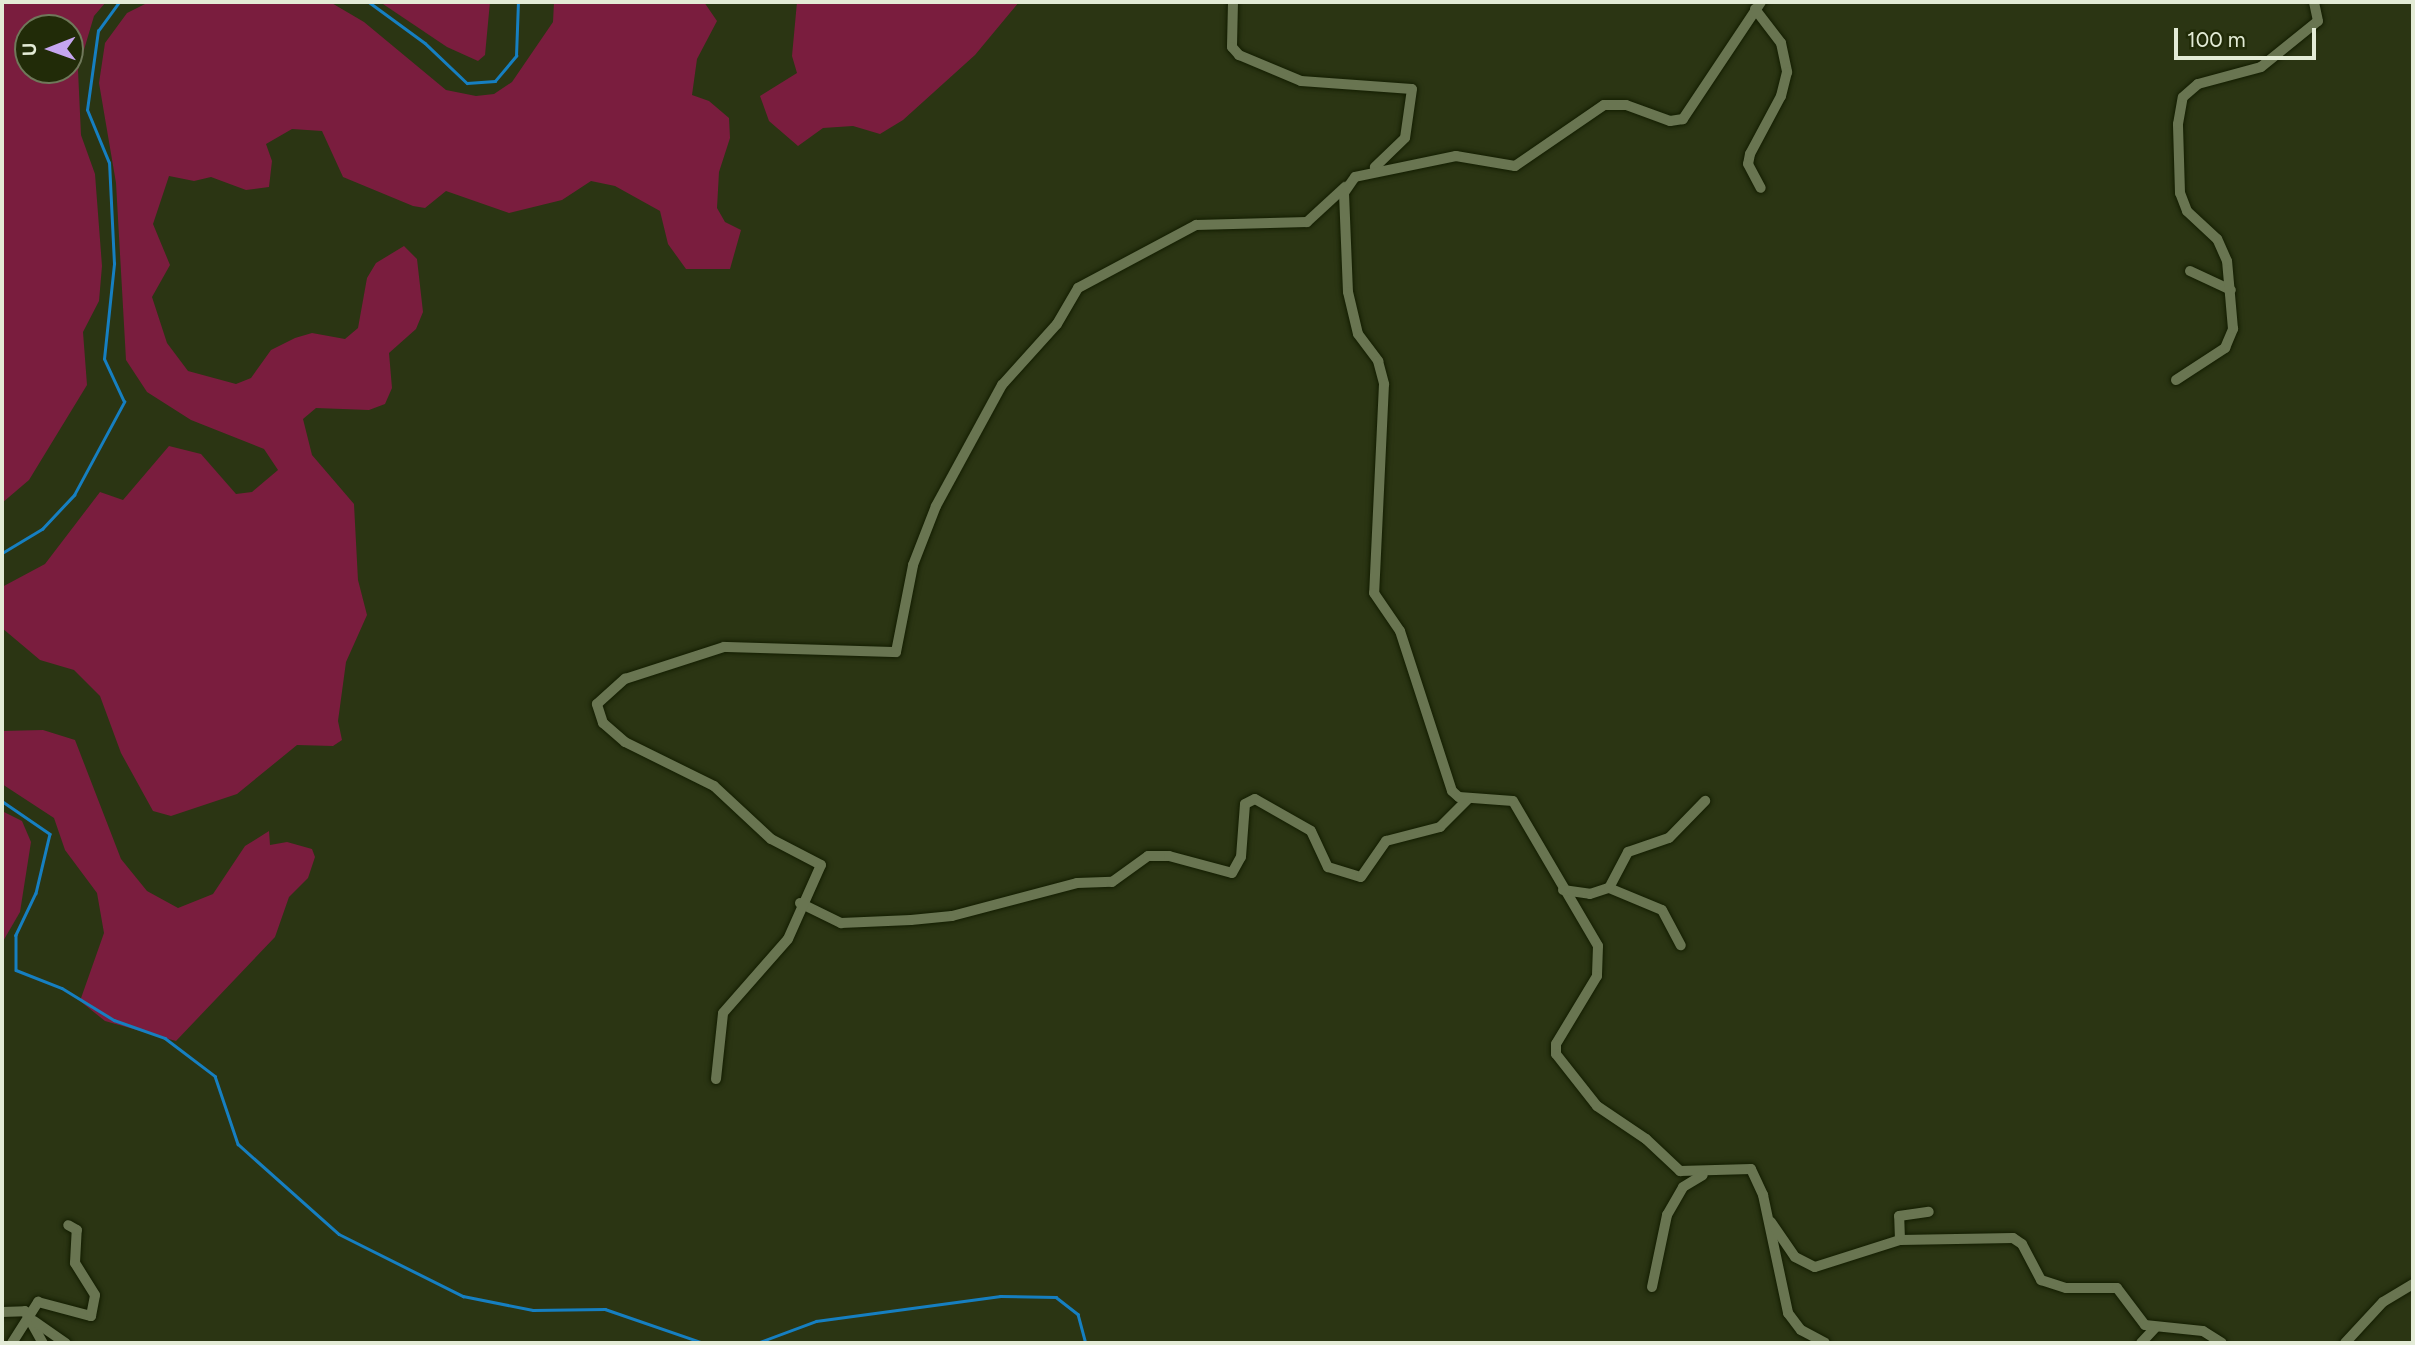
<!DOCTYPE html>
<style>
body{margin:0}
#map{position:relative;width:2415px;height:1345px;overflow:hidden;background:#2b3513;font-family:Figtree,sans-serif}
div>[style]{position:absolute}
.green>*{inset:0;background:#7a1d3e}
.stream>*{height:2.5px;margin:-1.25px;padding:0 1.25px;transform-origin:1.25px;border-radius:1.25px;background:#167fc1}
.roads{filter:drop-shadow(0 0 2px #131d00) drop-shadow(0 0 2px #131d00)}
.minor>*{height:10px;margin:-5px;padding:0 5px;transform-origin:5px;border-radius:5px;background:#697551}
span{translate:-50% -50%;white-space:nowrap;text-align:center;line-height:1.15;-webkit-text-stroke:5px #212b08;paint-order:stroke}
.frame{position:absolute;inset:0;border:4px solid #e3ebd6;pointer-events:none}
.north{position:absolute;left:14px;top:14px;width:70px;height:70px;box-sizing:border-box;background:#212b08;border:2px solid #6f785a;border-radius:50%;rotate:269deg;font-size:19px;font-weight:700;line-height:28px;text-align:center;color:#e3ebd6}
.north::after{content:'';display:block;margin:auto;width:24px;height:32px;background:#c6a6f0;clip-path:polygon(50% 0,100% 100%,50% 72%,0 100%)}
.scale{position:absolute;left:2174px;top:28px;width:142px;height:32px;box-sizing:border-box;border:4px solid #e3ebd6;border-top:0;padding-left:9px;font-size:21px;line-height:24px;white-space:nowrap;color:#e3ebd6;-webkit-text-stroke:5px #212b08;paint-order:stroke}
</style>
<div id="map">
<div class="green">
<div style="clip-path:polygon(evenodd,2px 2px,106px 2px,94px 16px,78px 70px,81px 135px,95px 174px,102px 266px,99px 301px,83px 332px,87px 385px,29px 480px,2px 503px,2px 2px,70px 28px,70px 70px,28px 70px,28px 28px,70px 28px)"></div>
<div style="clip-path:polygon(149px 2px,330px 2px,364px 22px,446px 90px,476px 96px,494px 94px,512px 82px,553px 22px,554px 2px,704px 2px,717px 21px,697px 59px,692px 95px,709px 101px,729px 118px,730px 138px,719px 172px,717px 208px,725px 222px,741px 230px,730px 269px,686px 269px,668px 244px,660px 211px,615px 186px,591px 181px,562px 200px,509px 213px,446px 191px,425px 208px,413px 206px,343px 177px,322px 131px,292px 129px,266px 144px,272px 161px,269px 187px,246px 190px,211px 177px,194px 181px,169px 176px,153px 224px,170px 265px,152px 297px,167px 343px,188px 371px,236px 384px,251px 378px,271px 350px,295px 338px,312px 333px,345px 339px,358px 328px,367px 278px,376px 263px,404px 246px,417px 259px,423px 312px,416px 329px,389px 353px,392px 388px,385px 404px,369px 410px,316px 408px,303px 419px,312px 455px,354px 504px,358px 580px,367px 615px,346px 662px,338px 721px,342px 740px,333px 746px,297px 745px,237px 794px,171px 816px,153px 811px,121px 753px,100px 696px,74px 670px,40px 660px,2px 628px,2px 587px,45px 564px,100px 492px,123px 500px,169px 446px,201px 454px,236px 494px,252px 492px,278px 470px,264px 449px,191px 420px,147px 392px,126px 360px,116px 183px,99px 83px,105px 43px,127px 13px)"></div>
<div style="clip-path:polygon(380px 2px,490px 2px,485px 55px,478px 61px,447px 47px)"></div>
<div style="clip-path:polygon(797px 2px,1019px 2px,975px 55px,903px 120px,880px 134px,853px 126px,823px 128px,798px 146px,769px 121px,760px 96px,797px 73px,792px 56px)"></div>
<div style="clip-path:polygon(43px 730px,75px 740px,121px 859px,147px 891px,178px 908px,213px 894px,245px 846px,269px 831px,270px 845px,287px 842px,312px 849px,315px 857px,308px 878px,289px 897px,275px 937px,176px 1041px,105px 1021px,80px 1001px,104px 933px,97px 893px,65px 850px,54px 818px,2px 784px,2px 731px)"></div>
<div style="clip-path:polygon(2px 811px,22px 821px,31px 842px,20px 912px,2px 943px)"></div>
</div>
<div class="stream">
<div style="left:369px;top:2px;width:69px;rotate:36.2deg"></div>
<div style="left:425px;top:43px;width:58px;rotate:43.6deg"></div>
<div style="left:467px;top:83px;width:28px;rotate:-4deg"></div>
<div style="left:495px;top:81px;width:33px;rotate:-50deg"></div>
<div style="left:516px;top:56px;width:54px;rotate:-87.9deg"></div>
<div style="left:2px;top:553px;width:47px;rotate:-31deg"></div>
<div style="left:42px;top:529px;width:47px;rotate:-46.7deg"></div>
<div style="left:74px;top:495px;width:106px;rotate:-61.7deg"></div>
<div style="left:124px;top:402px;width:47px;rotate:-114.9deg"></div>
<div style="left:104px;top:359px;width:96px;rotate:-84deg"></div>
<div style="left:114px;top:264px;width:101px;rotate:-92.8deg"></div>
<div style="left:109px;top:163px;width:57px;rotate:-112.5deg"></div>
<div style="left:87px;top:110px;width:80px;rotate:-82.1deg"></div>
<div style="left:98px;top:31px;width:36px;rotate:-54deg"></div>
<div style="left:2px;top:801px;width:58px;rotate:34.5deg"></div>
<div style="left:50px;top:834px;width:61px;rotate:103.3deg"></div>
<div style="left:36px;top:893px;width:47px;rotate:115.5deg"></div>
<div style="left:16px;top:935px;width:35px;rotate:90deg"></div>
<div style="left:16px;top:970px;width:49px;rotate:21.4deg"></div>
<div style="left:62px;top:988px;width:61px;rotate:31.6deg"></div>
<div style="left:114px;top:1020px;width:54px;rotate:19.4deg"></div>
<div style="left:165px;top:1038px;width:63px;rotate:37.2deg"></div>
<div style="left:215px;top:1076px;width:72px;rotate:71.3deg"></div>
<div style="left:238px;top:1144px;width:135px;rotate:41.7deg"></div>
<div style="left:339px;top:1234px;width:139px;rotate:26.6deg"></div>
<div style="left:463px;top:1296px;width:71px;rotate:11.3deg"></div>
<div style="left:533px;top:1310px;width:72px;rotate:-0.8deg"></div>
<div style="left:605px;top:1309px;width:105px;rotate:19deg"></div>
<div style="left:757px;top:1343px;width:63px;rotate:-20.4deg"></div>
<div style="left:816px;top:1321px;width:186px;rotate:-7.7deg"></div>
<div style="left:1000px;top:1296px;width:56px;rotate:1deg"></div>
<div style="left:1056px;top:1297px;width:28px;rotate:38deg"></div>
<div style="left:1078px;top:1314px;width:30px;rotate:75deg"></div>
</div>
<div class="roads">
<div class="minor">
<div style="left:1233px;top:2px;width:45px;rotate:91.3deg"></div>
<div style="left:1232px;top:47px;width:11px;rotate:49deg"></div>
<div style="left:1239px;top:55px;width:67px;rotate:22.8deg"></div>
<div style="left:1301px;top:81px;width:111px;rotate:4.1deg"></div>
<div style="left:1412px;top:89px;width:49px;rotate:98.1deg"></div>
<div style="left:1405px;top:138px;width:42px;rotate:136deg"></div>
<div style="left:1761px;top:2px;width:141px;rotate:123.7deg"></div>
<div style="left:1683px;top:119px;width:13px;rotate:171deg"></div>
<div style="left:1670px;top:121px;width:47px;rotate:-160deg"></div>
<div style="left:1626px;top:105px;width:22px;rotate:180deg"></div>
<div style="left:1604px;top:105px;width:108px;rotate:145.6deg"></div>
<div style="left:1515px;top:166px;width:60px;rotate:-170.4deg"></div>
<div style="left:1456px;top:156px;width:103px;rotate:168.3deg"></div>
<div style="left:1355px;top:177px;width:19px;rotate:125deg"></div>
<div style="left:1344px;top:193px;width:99px;rotate:87.7deg"></div>
<div style="left:1348px;top:292px;width:43px;rotate:76.6deg"></div>
<div style="left:1358px;top:334px;width:34px;rotate:53deg"></div>
<div style="left:1378px;top:361px;width:24px;rotate:75deg"></div>
<div style="left:1384px;top:384px;width:209px;rotate:92.7deg"></div>
<div style="left:1374px;top:593px;width:46px;rotate:55.6deg"></div>
<div style="left:1400px;top:631px;width:168px;rotate:72deg"></div>
<div style="left:1452px;top:791px;width:9px;rotate:41deg"></div>
<div style="left:1459px;top:797px;width:54px;rotate:4.2deg"></div>
<div style="left:1513px;top:801px;width:168px;rotate:59.6deg"></div>
<div style="left:1598px;top:946px;width:30px;rotate:92deg"></div>
<div style="left:1597px;top:976px;width:79px;rotate:121.1deg"></div>
<div style="left:1556px;top:1044px;width:10px;rotate:90deg"></div>
<div style="left:1556px;top:1054px;width:66px;rotate:51.7deg"></div>
<div style="left:1597px;top:1106px;width:59px;rotate:34deg"></div>
<div style="left:1646px;top:1139px;width:47px;rotate:43.3deg"></div>
<div style="left:1680px;top:1171px;width:71px;rotate:-1.6deg"></div>
<div style="left:1751px;top:1169px;width:29px;rotate:65deg"></div>
<div style="left:1763px;top:1195px;width:121px;rotate:78deg"></div>
<div style="left:1788px;top:1313px;width:21px;rotate:53deg"></div>
<div style="left:1801px;top:1330px;width:27px;rotate:28deg"></div>
<div style="left:1755px;top:9px;width:43px;rotate:52.6deg"></div>
<div style="left:1781px;top:43px;width:30px;rotate:78deg"></div>
<div style="left:1787px;top:72px;width:25px;rotate:104deg"></div>
<div style="left:1781px;top:96px;width:66px;rotate:118.1deg"></div>
<div style="left:1750px;top:154px;width:10px;rotate:101deg"></div>
<div style="left:1748px;top:164px;width:27px;rotate:62deg"></div>
<div style="left:2190px;top:271px;width:45px;rotate:24.9deg"></div>
<div style="left:2176px;top:380px;width:59px;rotate:-33.1deg"></div>
<div style="left:2225px;top:348px;width:21px;rotate:-67deg"></div>
<div style="left:2233px;top:329px;width:68px;rotate:-95deg"></div>
<div style="left:2227px;top:261px;width:24px;rotate:-114deg"></div>
<div style="left:2217px;top:239px;width:41px;rotate:-137deg"></div>
<div style="left:2187px;top:211px;width:19px;rotate:-111deg"></div>
<div style="left:2180px;top:193px;width:69px;rotate:-91.7deg"></div>
<div style="left:2178px;top:124px;width:27px;rotate:-80deg"></div>
<div style="left:2183px;top:97px;width:20px;rotate:-41deg"></div>
<div style="left:2198px;top:84px;width:65px;rotate:-15.1deg"></div>
<div style="left:2261px;top:67px;width:73px;rotate:-38.9deg"></div>
<div style="left:2318px;top:21px;width:19px;rotate:-102deg"></div>
<div style="left:1609px;top:888px;width:57px;rotate:22.5deg"></div>
<div style="left:1662px;top:910px;width:40px;rotate:62deg"></div>
<div style="left:1563px;top:890px;width:27px;rotate:8deg"></div>
<div style="left:1590px;top:894px;width:20px;rotate:-18deg"></div>
<div style="left:1609px;top:888px;width:41px;rotate:-62.2deg"></div>
<div style="left:1628px;top:852px;width:43px;rotate:-18.9deg"></div>
<div style="left:1669px;top:838px;width:52px;rotate:-45.8deg"></div>
<div style="left:800px;top:903px;width:46px;rotate:26deg"></div>
<div style="left:841px;top:923px;width:70px;rotate:-2.5deg"></div>
<div style="left:911px;top:920px;width:41px;rotate:-5.6deg"></div>
<div style="left:952px;top:916px;width:129px;rotate:-14.8deg"></div>
<div style="left:1077px;top:883px;width:35px;rotate:-2deg"></div>
<div style="left:1112px;top:882px;width:44px;rotate:-35.8deg"></div>
<div style="left:1148px;top:856px;width:21px"></div>
<div style="left:1169px;top:856px;width:65px;rotate:15.1deg"></div>
<div style="left:1232px;top:873px;width:18px;rotate:-61deg"></div>
<div style="left:1241px;top:857px;width:53px;rotate:-85.7deg"></div>
<div style="left:1245px;top:804px;width:11px;rotate:-27deg"></div>
<div style="left:1255px;top:799px;width:64px;rotate:29.7deg"></div>
<div style="left:1311px;top:831px;width:40px;rotate:65deg"></div>
<div style="left:1328px;top:867px;width:34px;rotate:17deg"></div>
<div style="left:1361px;top:877px;width:44px;rotate:-55.2deg"></div>
<div style="left:1386px;top:841px;width:56px;rotate:-14.5deg"></div>
<div style="left:1440px;top:827px;width:41px;rotate:-45deg"></div>
<div style="left:716px;top:1079px;width:66px;rotate:-83.9deg"></div>
<div style="left:723px;top:1013px;width:98px;rotate:-48.7deg"></div>
<div style="left:788px;top:939px;width:81px;rotate:-66deg"></div>
<div style="left:821px;top:865px;width:56px;rotate:-152.5deg"></div>
<div style="left:771px;top:839px;width:78px;rotate:-137.1deg"></div>
<div style="left:714px;top:786px;width:99px;rotate:-153.7deg"></div>
<div style="left:625px;top:742px;width:29px;rotate:-139deg"></div>
<div style="left:603px;top:723px;width:20px;rotate:-108deg"></div>
<div style="left:597px;top:704px;width:38px;rotate:-42deg"></div>
<div style="left:625px;top:679px;width:104px;rotate:-17.9deg"></div>
<div style="left:724px;top:647px;width:172px;rotate:1.7deg"></div>
<div style="left:896px;top:652px;width:89px;rotate:-78.9deg"></div>
<div style="left:913px;top:565px;width:63px;rotate:-68.7deg"></div>
<div style="left:936px;top:506px;width:138px;rotate:-61.4deg"></div>
<div style="left:1002px;top:385px;width:82px;rotate:-48deg"></div>
<div style="left:1057px;top:324px;width:42px;rotate:-59.7deg"></div>
<div style="left:1078px;top:288px;width:134px;rotate:-28.1deg"></div>
<div style="left:1196px;top:225px;width:111px;rotate:-1.5deg"></div>
<div style="left:1307px;top:222px;width:52px;rotate:-42.6deg"></div>
<div style="left:1771px;top:1222px;width:42px;rotate:55.6deg"></div>
<div style="left:1795px;top:1257px;width:22px;rotate:27deg"></div>
<div style="left:1815px;top:1267px;width:89px;rotate:-17.6deg"></div>
<div style="left:1900px;top:1240px;width:113px;rotate:-1deg"></div>
<div style="left:2013px;top:1238px;width:11px;rotate:34deg"></div>
<div style="left:2022px;top:1244px;width:41px;rotate:62.2deg"></div>
<div style="left:2041px;top:1280px;width:26px;rotate:18deg"></div>
<div style="left:2066px;top:1288px;width:51px"></div>
<div style="left:2117px;top:1288px;width:46px;rotate:52.9deg"></div>
<div style="left:2145px;top:1325px;width:58px;rotate:5.9deg"></div>
<div style="left:2203px;top:1331px;width:22px;rotate:32deg"></div>
<div style="left:1900px;top:1240px;width:24px;rotate:-92deg"></div>
<div style="left:1899px;top:1216px;width:30px;rotate:-8deg"></div>
<div style="left:1652px;top:1287px;width:74px;rotate:-78.2deg"></div>
<div style="left:1667px;top:1215px;width:32px;rotate:-60deg"></div>
<div style="left:1683px;top:1187px;width:23px;rotate:-31deg"></div>
<div style="left:2px;top:1312px;width:23px;rotate:-2deg"></div>
<div style="left:25px;top:1311px;width:37px;rotate:61deg"></div>
<div style="left:34px;top:1321px;width:39px;rotate:35deg"></div>
<div style="left:12px;top:1343px;width:49px;rotate:-57.6deg"></div>
<div style="left:38px;top:1302px;width:55px;rotate:14.8deg"></div>
<div style="left:91px;top:1316px;width:21px;rotate:-79deg"></div>
<div style="left:95px;top:1295px;width:38px;rotate:-122deg"></div>
<div style="left:75px;top:1263px;width:33px;rotate:-87deg"></div>
<div style="left:77px;top:1230px;width:10px;rotate:-151deg"></div>
<div style="left:2141px;top:1343px;width:22px;rotate:-47deg"></div>
<div style="left:2345px;top:1343px;width:56px;rotate:-47.2deg"></div>
<div style="left:2383px;top:1302px;width:35px;rotate:-31deg"></div>
</div>
</div>
<div class="frame"></div>
<div class="north">U</div>
<div class="scale">100 m</div>
</div>
